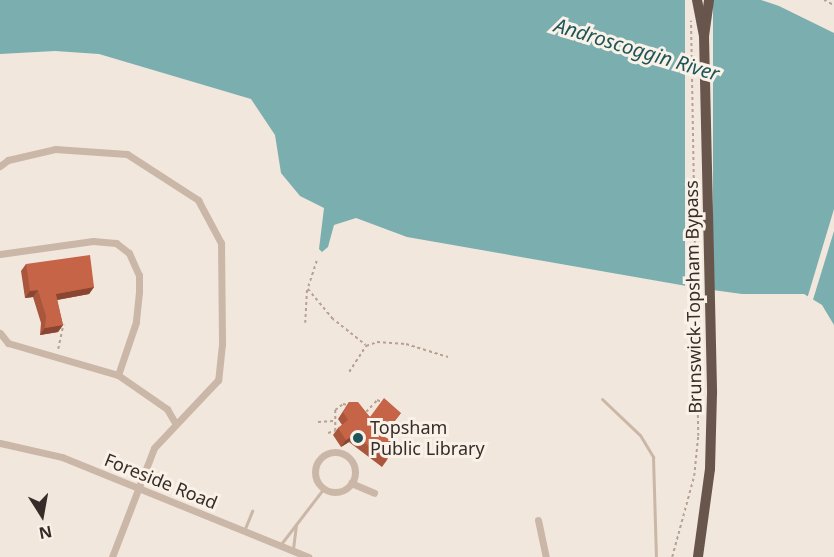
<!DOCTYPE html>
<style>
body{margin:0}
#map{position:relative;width:834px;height:557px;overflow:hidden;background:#f2e7dc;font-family:"Noto Sans",sans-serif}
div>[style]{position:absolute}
.water>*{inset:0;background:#7baeaf}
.pier>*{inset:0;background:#f2e7dc;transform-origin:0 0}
.path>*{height:1.5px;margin-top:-0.75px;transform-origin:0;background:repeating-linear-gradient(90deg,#b6a192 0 3px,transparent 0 6px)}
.service>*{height:3px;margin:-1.5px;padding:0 1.5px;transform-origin:1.5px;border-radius:1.5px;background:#cab7a8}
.minor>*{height:7px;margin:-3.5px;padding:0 3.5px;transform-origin:3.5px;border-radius:3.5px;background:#cab7a8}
.minor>.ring{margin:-3.5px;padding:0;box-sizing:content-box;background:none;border:7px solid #cab7a8;border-radius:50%}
.trunk>*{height:10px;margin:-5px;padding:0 5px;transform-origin:5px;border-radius:5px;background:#68564c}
.wall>*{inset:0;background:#a9563d}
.shaded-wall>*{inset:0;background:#8a4632}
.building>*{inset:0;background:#c56447}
.dots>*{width:16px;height:16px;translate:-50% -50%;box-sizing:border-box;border:3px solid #faf2e9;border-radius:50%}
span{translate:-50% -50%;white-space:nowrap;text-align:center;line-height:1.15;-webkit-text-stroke:6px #faf2e9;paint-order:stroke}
.street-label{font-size:18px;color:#372d28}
.poi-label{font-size:18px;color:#372d28}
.left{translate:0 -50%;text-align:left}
.water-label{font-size:20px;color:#1e5558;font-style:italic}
.north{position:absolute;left:12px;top:485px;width:60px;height:60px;-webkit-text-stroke:4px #faf2e9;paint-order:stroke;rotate:169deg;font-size:16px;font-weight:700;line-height:24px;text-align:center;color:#372d28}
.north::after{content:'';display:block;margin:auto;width:21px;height:27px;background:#372d28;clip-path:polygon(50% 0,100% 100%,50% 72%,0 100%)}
</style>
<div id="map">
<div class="water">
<div style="clip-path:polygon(0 0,761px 0,779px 6px,834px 33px,834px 325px,822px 305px,804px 294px,742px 294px,698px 288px,407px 237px,356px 218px,334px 225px,328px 247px,322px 252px,319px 249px,324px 208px,300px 196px,281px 173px,275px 135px,251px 99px,99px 54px,55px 51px,0 54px)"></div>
</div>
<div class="pier">
<div style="left:685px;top:0;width:28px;height:290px"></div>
<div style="clip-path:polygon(834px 209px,834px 231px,812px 303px,807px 299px)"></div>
</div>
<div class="path">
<div style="left:824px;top:0;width:11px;rotate:27deg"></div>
<div style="left:317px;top:261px;width:29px;rotate:108deg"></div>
<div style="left:308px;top:289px;width:38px;rotate:50deg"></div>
<div style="left:332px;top:318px;width:43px;rotate:38.5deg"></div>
<div style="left:305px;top:323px;width:33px;rotate:-87deg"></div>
<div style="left:58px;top:349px;width:25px;rotate:-78deg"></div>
<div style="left:349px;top:372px;width:31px;rotate:-57deg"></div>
<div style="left:366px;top:346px;width:12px;rotate:-20deg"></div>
<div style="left:377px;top:342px;width:29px;rotate:4deg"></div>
<div style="left:406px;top:344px;width:44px;rotate:17.2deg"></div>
<div style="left:366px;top:412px;width:16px;rotate:-47deg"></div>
<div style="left:377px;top:400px;width:5px;rotate:22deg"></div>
<div style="left:318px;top:422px;width:15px;rotate:-4deg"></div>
<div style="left:328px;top:433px;width:7px;rotate:-16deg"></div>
<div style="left:335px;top:431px;width:21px;rotate:-90deg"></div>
<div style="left:335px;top:410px;width:10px;rotate:-37deg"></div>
<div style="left:343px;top:404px;width:5px;rotate:11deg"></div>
<div style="left:672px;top:557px;width:84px;rotate:-74.8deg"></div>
<div style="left:694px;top:476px;width:40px;rotate:-84.3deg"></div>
<div style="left:698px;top:436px;width:415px;rotate:-91deg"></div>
</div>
<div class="service">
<div style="left:602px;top:399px;width:52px;rotate:43.5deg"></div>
<div style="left:640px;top:435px;width:26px;rotate:59deg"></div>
<div style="left:653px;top:457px;width:100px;rotate:88.3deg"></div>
<div style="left:244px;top:531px;width:22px;rotate:-68deg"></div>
<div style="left:281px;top:544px;width:71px;rotate:-52.5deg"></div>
<div style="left:293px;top:549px;width:23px;rotate:-83deg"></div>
</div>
<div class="minor">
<div style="left:0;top:166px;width:10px;rotate:-37deg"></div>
<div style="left:8px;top:160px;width:48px;rotate:-13.2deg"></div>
<div style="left:55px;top:149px;width:72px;rotate:4deg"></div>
<div style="left:127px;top:154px;width:85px;rotate:32.9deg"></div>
<div style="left:198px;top:200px;width:49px;rotate:61.9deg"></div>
<div style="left:221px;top:243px;width:101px;rotate:89.4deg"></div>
<div style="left:222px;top:344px;width:36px;rotate:96deg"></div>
<div style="left:218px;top:380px;width:93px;rotate:133.3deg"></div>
<div style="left:154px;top:448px;width:117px;rotate:111.1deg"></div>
<div style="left:0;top:254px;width:94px;rotate:-8deg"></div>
<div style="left:93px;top:241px;width:23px;rotate:5deg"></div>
<div style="left:116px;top:243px;width:16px;rotate:38deg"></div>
<div style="left:129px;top:253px;width:24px;rotate:66deg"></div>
<div style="left:139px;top:275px;width:17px;rotate:90deg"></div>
<div style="left:139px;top:292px;width:30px;rotate:96deg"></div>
<div style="left:136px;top:322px;width:56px;rotate:108.8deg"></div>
<div style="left:0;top:333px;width:13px;rotate:51deg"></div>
<div style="left:8px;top:343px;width:115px;rotate:16.2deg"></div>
<div style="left:118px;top:375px;width:60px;rotate:34.8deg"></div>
<div style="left:167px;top:409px;width:16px;rotate:60deg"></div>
<div style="left:0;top:443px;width:64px;rotate:12.7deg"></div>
<div style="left:62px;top:457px;width:266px;rotate:22.1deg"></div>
<div class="ring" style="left:315px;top:452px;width:33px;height:33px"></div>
<div style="left:351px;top:483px;width:25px;rotate:23deg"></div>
<div style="left:538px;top:520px;width:38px;rotate:78deg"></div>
</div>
<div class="trunk">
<div style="left:697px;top:0;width:37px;rotate:79deg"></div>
<div style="left:704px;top:36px;width:357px;rotate:88.7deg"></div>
<div style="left:712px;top:393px;width:76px;rotate:91.5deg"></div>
<div style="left:710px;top:469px;width:89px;rotate:97.8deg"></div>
<div style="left:704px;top:36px;width:36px;rotate:-82deg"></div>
</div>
<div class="wall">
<div style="clip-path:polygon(26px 264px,94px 287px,89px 294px,57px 300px,63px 325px,58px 332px,40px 335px,41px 323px,33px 297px,25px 298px,21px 271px)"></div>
<div style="clip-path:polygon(349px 402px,370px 417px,401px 413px,383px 436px,387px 460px,382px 467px,349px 442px,341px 447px,333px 435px,338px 428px,342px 425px,338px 419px)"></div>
</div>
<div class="shaded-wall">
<div style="clip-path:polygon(94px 287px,89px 294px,51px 301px,56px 294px)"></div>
<div style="clip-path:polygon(38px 290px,33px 297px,25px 298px,30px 291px)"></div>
<div style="clip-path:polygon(63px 325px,58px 332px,40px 335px,45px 328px)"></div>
<div style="clip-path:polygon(354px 435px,349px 442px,341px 447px,346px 440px)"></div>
</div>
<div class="building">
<div style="clip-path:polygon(90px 255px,94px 287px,56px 294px,63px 325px,45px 328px,46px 316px,38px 290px,30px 291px,26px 264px)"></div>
<div style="clip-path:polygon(384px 398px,401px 413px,383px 436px,396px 443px,387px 460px,354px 435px,346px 440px,338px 428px,348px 420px,343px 412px,349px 402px,358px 402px,370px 417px)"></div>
</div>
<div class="dots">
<div style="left:358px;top:438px;background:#1e5558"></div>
</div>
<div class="street-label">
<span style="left:693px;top:297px;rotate:-91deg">Brunswick-Topsham Bypass</span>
<span style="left:161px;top:481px;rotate:22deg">Foreside Road</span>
</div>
<div class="poi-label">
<span class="left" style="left:370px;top:438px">Topsham<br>Public Library</span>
</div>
<div class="water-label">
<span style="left:637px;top:49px;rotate:17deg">Androscoggin River</span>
</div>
<div class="north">N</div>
</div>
